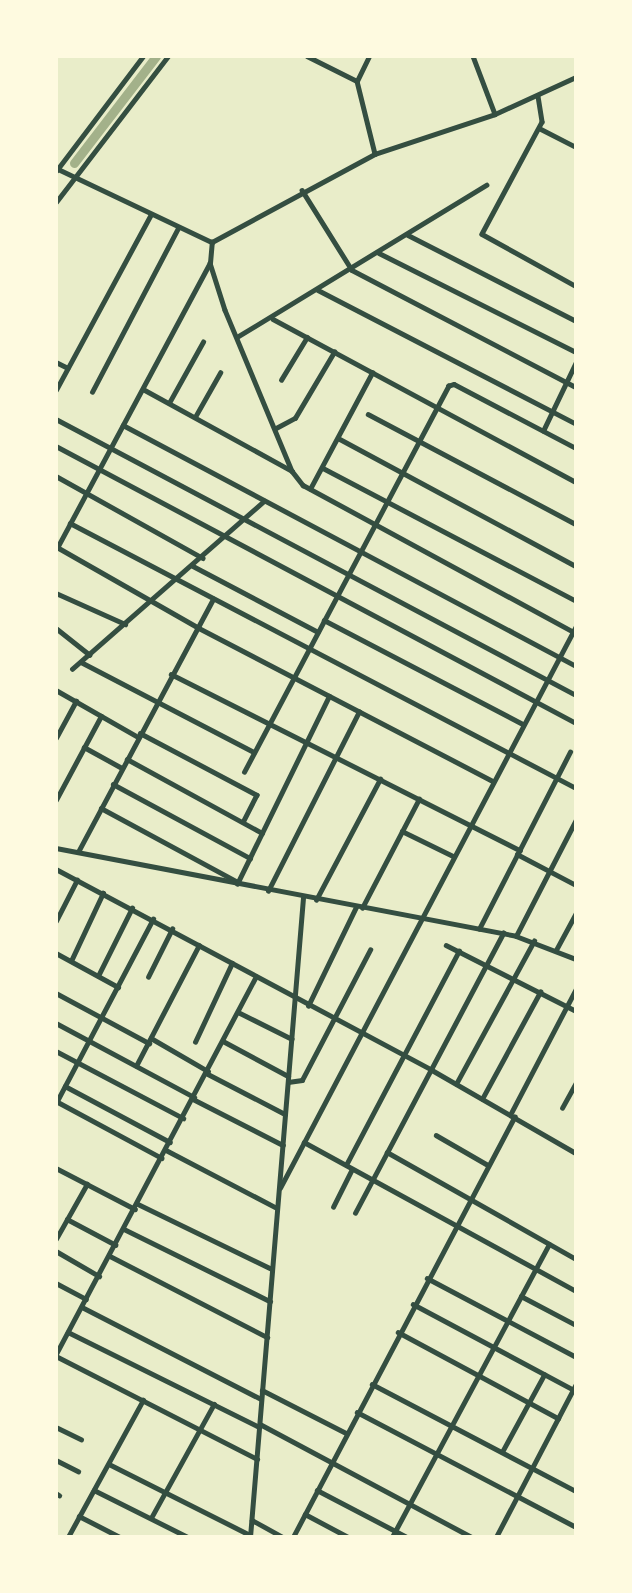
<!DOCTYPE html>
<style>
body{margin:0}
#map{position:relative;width:632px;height:1593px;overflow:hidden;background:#e9edc9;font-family:Manrope,sans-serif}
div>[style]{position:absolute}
.canal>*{height:9px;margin:-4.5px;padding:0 4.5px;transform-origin:4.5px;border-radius:4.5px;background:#a3b18a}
.minor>*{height:4.5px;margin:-2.25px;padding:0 2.25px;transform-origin:2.25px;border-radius:2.25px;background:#344e41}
.tertiary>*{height:5px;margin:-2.5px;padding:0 2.5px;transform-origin:2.5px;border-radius:2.5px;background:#344e41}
span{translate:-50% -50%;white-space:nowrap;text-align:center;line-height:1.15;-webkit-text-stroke:5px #fefae0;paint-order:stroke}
.frame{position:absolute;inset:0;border:58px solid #fefae0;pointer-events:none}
</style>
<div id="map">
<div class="canal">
<div style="left:74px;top:163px;width:135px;rotate:-52.5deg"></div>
</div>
<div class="minor">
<div style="left:307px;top:56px;width:56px;rotate:26.6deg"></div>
<div style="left:357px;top:81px;width:75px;rotate:76.1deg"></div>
<div style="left:473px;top:56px;width:62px;rotate:69.2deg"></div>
<div style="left:357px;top:81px;width:28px;rotate:-64deg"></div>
<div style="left:538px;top:96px;width:26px;rotate:81deg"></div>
<div style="left:542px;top:122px;width:127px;rotate:118.2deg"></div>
<div style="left:482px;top:234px;width:107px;rotate:29deg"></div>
<div style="left:539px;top:128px;width:42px;rotate:27.2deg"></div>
<div style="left:56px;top:168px;width:173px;rotate:25.4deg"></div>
<div style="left:212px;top:242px;width:185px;rotate:-28.4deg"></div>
<div style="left:375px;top:154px;width:126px;rotate:-18.4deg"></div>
<div style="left:495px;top:114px;width:89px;rotate:-24.6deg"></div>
<div style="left:302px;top:190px;width:94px;rotate:58deg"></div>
<div style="left:352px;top:270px;width:253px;rotate:27.6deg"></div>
<div style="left:408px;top:235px;width:189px;rotate:27.1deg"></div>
<div style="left:379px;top:253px;width:220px;rotate:26.7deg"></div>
<div style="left:210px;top:263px;width:49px;rotate:72.3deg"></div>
<div style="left:225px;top:310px;width:174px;rotate:67.4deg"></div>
<div style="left:292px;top:471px;width:18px;rotate:52deg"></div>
<div style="left:303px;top:485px;width:311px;rotate:28.5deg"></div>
<div style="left:318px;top:290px;width:291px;rotate:27.4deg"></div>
<div style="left:273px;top:319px;width:344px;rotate:28.3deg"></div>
<div style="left:237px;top:337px;width:292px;rotate:-31.4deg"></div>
<div style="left:56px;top:362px;width:13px;rotate:27deg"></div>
<div style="left:281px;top:380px;width:50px;rotate:-58.8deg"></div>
<div style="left:143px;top:389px;width:170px;rotate:28.8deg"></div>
<div style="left:56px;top:390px;width:198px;rotate:-61.6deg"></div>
<div style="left:92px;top:392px;width:185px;rotate:-62.3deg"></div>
<div style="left:169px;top:403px;width:70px;rotate:-60.9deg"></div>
<div style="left:368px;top:414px;width:235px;rotate:27.9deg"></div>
<div style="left:195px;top:417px;width:51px;rotate:-60.4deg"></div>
<div style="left:56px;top:419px;width:589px;rotate:27.96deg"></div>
<div style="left:123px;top:425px;width:513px;rotate:28.01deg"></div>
<div style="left:276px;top:428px;width:21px;rotate:-28deg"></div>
<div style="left:295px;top:418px;width:77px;rotate:-59.4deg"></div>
<div style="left:543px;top:431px;width:76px;rotate:-64.4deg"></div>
<div style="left:338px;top:438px;width:270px;rotate:28.3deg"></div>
<div style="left:56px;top:446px;width:589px;rotate:28.04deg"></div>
<div style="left:323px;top:468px;width:286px;rotate:27.7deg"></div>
<div style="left:56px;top:476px;width:168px;rotate:29.2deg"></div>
<div style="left:310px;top:489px;width:132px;rotate:-61.9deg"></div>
<div style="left:70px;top:523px;width:571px;rotate:27.64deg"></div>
<div style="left:57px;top:547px;width:161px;rotate:29.7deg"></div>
<div style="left:197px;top:627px;width:334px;rotate:27.5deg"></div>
<div style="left:57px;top:548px;width:323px;rotate:-61.8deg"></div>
<div style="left:210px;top:263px;width:21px;rotate:-85deg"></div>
<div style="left:193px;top:566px;width:141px;rotate:27.8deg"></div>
<div style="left:56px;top:593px;width:76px;rotate:24.2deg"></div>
<div style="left:324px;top:620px;width:225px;rotate:27.6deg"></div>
<div style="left:56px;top:628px;width:43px;rotate:38.5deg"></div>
<div style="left:81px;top:662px;width:195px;rotate:27.5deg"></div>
<div style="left:72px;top:669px;width:255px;rotate:-41.2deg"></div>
<div style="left:171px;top:674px;width:391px;rotate:26.8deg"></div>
<div style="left:56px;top:690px;width:95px;rotate:29.8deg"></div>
<div style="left:140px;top:733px;width:132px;rotate:27.9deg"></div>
<div style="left:257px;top:795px;width:30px;rotate:117deg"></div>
<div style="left:56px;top:738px;width:42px;rotate:-61.6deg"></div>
<div style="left:84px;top:747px;width:43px;rotate:28.9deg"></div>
<div style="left:127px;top:759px;width:154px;rotate:28.7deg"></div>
<div style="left:244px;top:772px;width:437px;rotate:-62.1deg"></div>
<div style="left:448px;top:386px;width:6px;rotate:-18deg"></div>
<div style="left:454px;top:384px;width:138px;rotate:27.7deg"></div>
<div style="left:113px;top:784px;width:156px;rotate:28.4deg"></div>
<div style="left:56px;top:800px;width:95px;rotate:-61.8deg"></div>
<div style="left:101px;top:808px;width:156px;rotate:28.4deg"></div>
<div style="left:402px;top:831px;width:57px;rotate:26.1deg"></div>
<div style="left:56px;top:848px;width:468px;rotate:10.8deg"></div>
<div style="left:516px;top:936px;width:64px;rotate:21deg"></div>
<div style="left:78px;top:852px;width:287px;rotate:-61.9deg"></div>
<div style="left:517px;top:854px;width:67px;rotate:27.7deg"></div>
<div style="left:56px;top:869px;width:426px;rotate:28.1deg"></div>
<div style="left:432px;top:1070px;width:166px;rotate:30deg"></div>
<div style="left:237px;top:884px;width:209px;rotate:-63.9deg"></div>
<div style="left:268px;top:891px;width:201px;rotate:-63.1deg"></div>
<div style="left:316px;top:900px;width:137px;rotate:-62.1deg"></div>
<div style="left:362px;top:908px;width:123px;rotate:-62.4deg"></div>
<div style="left:56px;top:921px;width:46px;rotate:-62.9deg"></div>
<div style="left:479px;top:929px;width:199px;rotate:-62.8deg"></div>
<div style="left:516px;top:936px;width:131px;rotate:-62.7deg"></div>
<div style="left:446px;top:945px;width:146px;rotate:26.9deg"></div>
<div style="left:556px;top:950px;width:42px;rotate:-61.6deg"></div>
<div style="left:56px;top:953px;width:71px;rotate:28.7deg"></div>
<div style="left:71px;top:961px;width:75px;rotate:-64.8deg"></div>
<div style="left:98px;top:976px;width:76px;rotate:-63.4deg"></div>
<div style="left:148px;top:977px;width:54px;rotate:-63.4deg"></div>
<div style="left:56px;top:993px;width:106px;rotate:28.3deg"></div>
<div style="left:308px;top:1006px;width:110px;rotate:-64.1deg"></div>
<div style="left:238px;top:1012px;width:60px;rotate:26.6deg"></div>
<div style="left:56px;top:1023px;width:157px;rotate:28.2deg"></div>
<div style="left:151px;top:1038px;width:66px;rotate:30.1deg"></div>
<div style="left:223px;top:1041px;width:74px;rotate:28.3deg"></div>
<div style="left:195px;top:1042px;width:87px;rotate:-64.9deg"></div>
<div style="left:56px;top:1051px;width:144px;rotate:27.8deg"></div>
<div style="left:136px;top:1066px;width:136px;rotate:-62.5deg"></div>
<div style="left:206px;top:1073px;width:89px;rotate:27.4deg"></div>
<div style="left:288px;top:1082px;width:14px;rotate:-8deg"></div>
<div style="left:302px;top:1080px;width:147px;rotate:-62.4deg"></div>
<div style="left:456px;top:1084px;width:163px;rotate:-61.4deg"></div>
<div style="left:65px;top:1086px;width:119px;rotate:28.1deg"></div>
<div style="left:193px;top:1099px;width:101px;rotate:27.1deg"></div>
<div style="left:482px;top:1099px;width:122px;rotate:-61.5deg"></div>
<div style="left:56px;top:1101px;width:120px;rotate:28.3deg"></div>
<div style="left:56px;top:1103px;width:208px;rotate:-62.2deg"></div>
<div style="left:562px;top:1108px;width:29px;rotate:-61deg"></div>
<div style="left:510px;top:1115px;width:142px;rotate:-62.4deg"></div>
<div style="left:436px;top:1135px;width:60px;rotate:30deg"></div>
<div style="left:304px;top:1142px;width:310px;rotate:28.7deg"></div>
<div style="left:166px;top:1150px;width:125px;rotate:27.6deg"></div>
<div style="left:387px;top:1152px;width:217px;rotate:29.5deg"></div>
<div style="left:346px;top:1165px;width:242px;rotate:-62.2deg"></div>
<div style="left:56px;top:1168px;width:89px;rotate:27.4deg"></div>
<div style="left:280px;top:1188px;width:635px;rotate:-62.22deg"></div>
<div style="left:138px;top:1204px;width:149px;rotate:25.9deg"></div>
<div style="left:333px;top:1207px;width:42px;rotate:-63.4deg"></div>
<div style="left:355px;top:1213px;width:317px;rotate:-62.1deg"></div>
<div style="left:67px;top:1219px;width:55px;rotate:28deg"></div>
<div style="left:124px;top:1229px;width:163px;rotate:26.3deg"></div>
<div style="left:56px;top:1239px;width:63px;rotate:-60.6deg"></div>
<div style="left:56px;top:1251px;width:50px;rotate:30.2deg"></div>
<div style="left:110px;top:1256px;width:177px;rotate:27.3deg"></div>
<div style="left:427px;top:1278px;width:169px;rotate:27.9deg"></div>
<div style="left:56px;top:1283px;width:34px;rotate:28deg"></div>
<div style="left:521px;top:1296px;width:62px;rotate:27.8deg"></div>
<div style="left:413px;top:1304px;width:185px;rotate:28.1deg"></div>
<div style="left:82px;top:1307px;width:201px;rotate:27.2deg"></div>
<div style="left:68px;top:1332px;width:213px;rotate:26.4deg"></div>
<div style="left:398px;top:1332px;width:182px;rotate:28.3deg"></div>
<div style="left:56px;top:1354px;width:427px;rotate:-62.1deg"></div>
<div style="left:56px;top:1356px;width:226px;rotate:27.1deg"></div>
<div style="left:372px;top:1384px;width:230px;rotate:27.7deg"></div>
<div style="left:262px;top:1390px;width:94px;rotate:27.1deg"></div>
<div style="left:357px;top:1412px;width:247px;rotate:27.7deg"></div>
<div style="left:260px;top:1424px;width:240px;rotate:28.1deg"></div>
<div style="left:56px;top:1427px;width:28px;rotate:26deg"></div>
<div style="left:502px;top:1452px;width:88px;rotate:-61.4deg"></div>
<div style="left:56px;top:1460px;width:25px;rotate:27deg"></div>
<div style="left:109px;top:1464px;width:158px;rotate:26.7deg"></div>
<div style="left:94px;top:1490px;width:105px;rotate:26.6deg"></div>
<div style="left:317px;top:1490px;width:102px;rotate:27.6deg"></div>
<div style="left:56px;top:1493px;width:4px;rotate:34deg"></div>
<div style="left:305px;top:1514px;width:49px;rotate:28.1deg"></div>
<div style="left:79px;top:1516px;width:46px;rotate:27.1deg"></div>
<div style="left:151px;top:1518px;width:130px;rotate:-61.1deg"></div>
<div style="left:252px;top:1520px;width:35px;rotate:29deg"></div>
<div style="left:68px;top:1537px;width:156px;rotate:-61.3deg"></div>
<div style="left:250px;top:1537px;width:641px;rotate:-85.26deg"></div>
<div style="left:293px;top:1537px;width:475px;rotate:-62.2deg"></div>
<div style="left:392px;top:1537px;width:332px;rotate:-61.8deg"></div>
<div style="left:496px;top:1537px;width:173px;rotate:-62.4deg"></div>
</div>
<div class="tertiary">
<div style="left:56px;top:171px;width:144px;rotate:-52.9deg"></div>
<div style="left:56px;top:202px;width:184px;rotate:-52.5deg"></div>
</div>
<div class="frame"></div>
</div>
